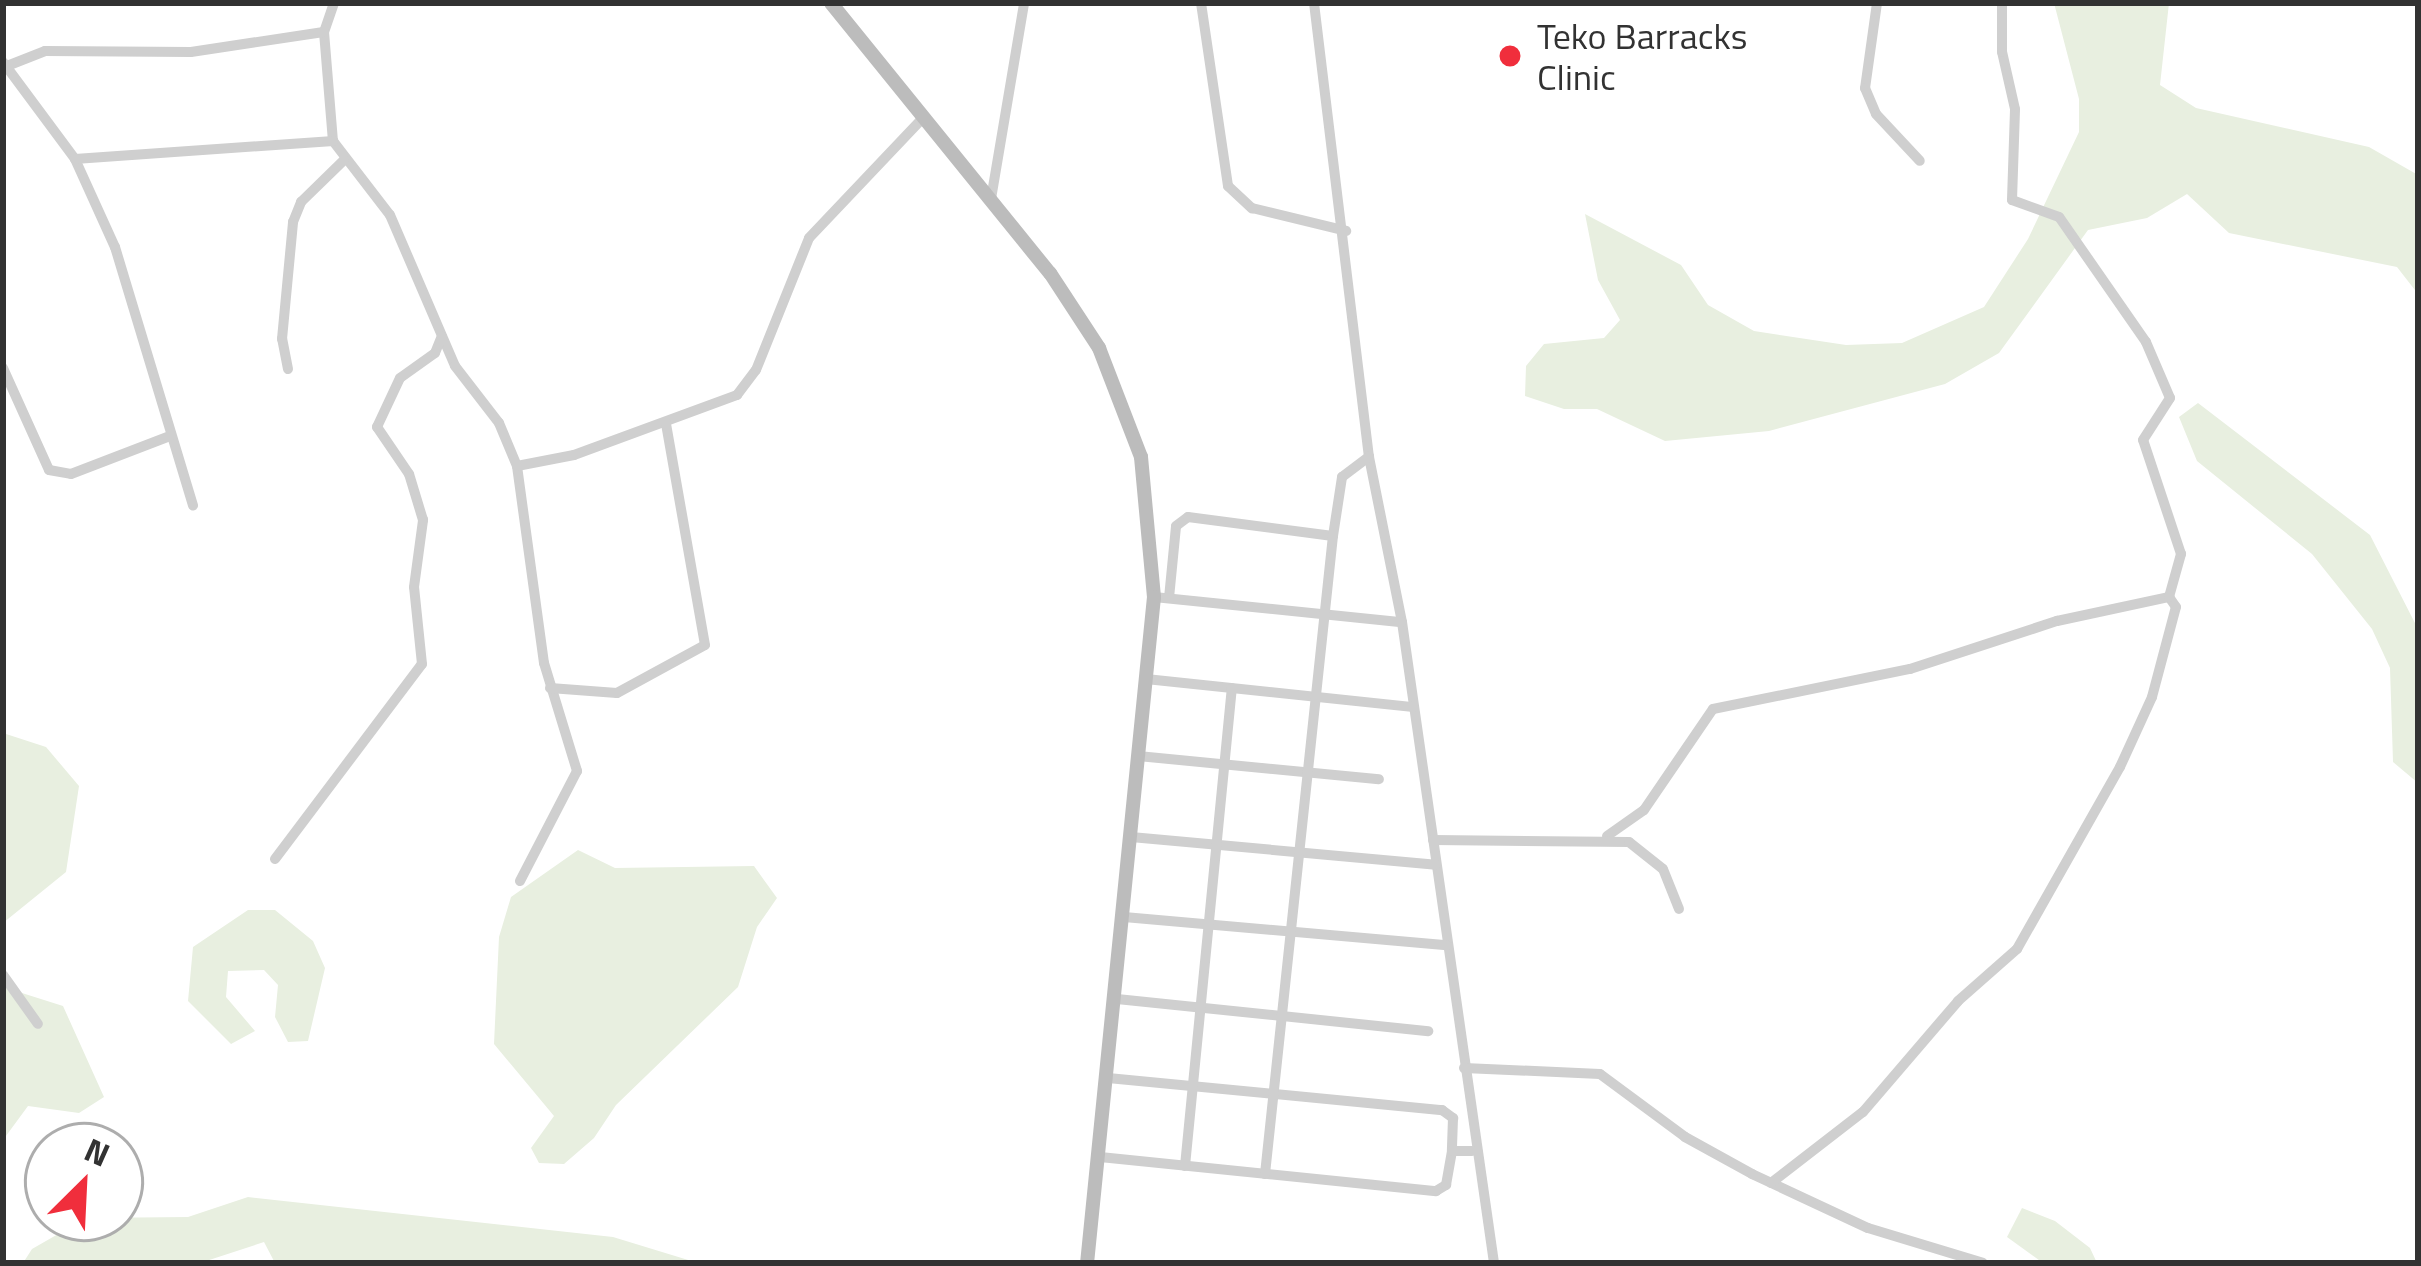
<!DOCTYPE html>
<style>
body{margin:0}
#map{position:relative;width:2421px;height:1266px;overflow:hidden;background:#fff;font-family:"Titillium Web",sans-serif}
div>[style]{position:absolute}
.green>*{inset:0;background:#e8efe0}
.street>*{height:10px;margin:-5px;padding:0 5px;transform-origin:5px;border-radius:5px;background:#cfcfcf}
.secondary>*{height:14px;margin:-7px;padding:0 7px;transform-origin:7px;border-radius:7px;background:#bcbcbc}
.dots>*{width:33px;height:33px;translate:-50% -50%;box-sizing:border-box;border:6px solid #fff;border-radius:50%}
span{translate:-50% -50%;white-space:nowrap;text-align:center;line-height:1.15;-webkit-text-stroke:12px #fff;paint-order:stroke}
.poi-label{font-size:36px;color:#323232}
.left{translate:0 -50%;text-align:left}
.frame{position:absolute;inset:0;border:6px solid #323232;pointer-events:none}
.north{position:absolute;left:24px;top:1122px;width:120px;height:120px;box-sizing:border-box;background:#fff;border:3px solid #adadad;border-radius:50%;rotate:24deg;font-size:33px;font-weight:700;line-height:48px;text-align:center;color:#323232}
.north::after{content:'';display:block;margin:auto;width:42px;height:54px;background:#f02e3c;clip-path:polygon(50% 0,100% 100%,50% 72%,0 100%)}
</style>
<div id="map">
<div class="green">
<div style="clip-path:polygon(2054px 3px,2169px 3px,2160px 85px,2196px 108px,2369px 147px,2418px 175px,2418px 294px,2397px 267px,2229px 233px,2187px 194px,2147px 218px,2088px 230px,1999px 353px,1945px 384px,1769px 431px,1665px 441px,1597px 409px,1564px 409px,1525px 396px,1526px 366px,1544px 344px,1604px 338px,1620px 320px,1598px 280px,1585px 214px,1681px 265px,1708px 305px,1754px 331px,1846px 345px,1902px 343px,1984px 307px,2028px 239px,2079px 132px,2079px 99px)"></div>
<div style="clip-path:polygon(2198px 403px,2370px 535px,2418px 629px,2418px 783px,2393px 762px,2390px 668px,2372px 629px,2312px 554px,2197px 461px,2179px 417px)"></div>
<div style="clip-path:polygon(3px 733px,46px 747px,79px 786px,66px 872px,3px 923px)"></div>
<div style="clip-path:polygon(578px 850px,615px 868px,754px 866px,777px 898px,757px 927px,738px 987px,616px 1105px,594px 1138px,564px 1164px,539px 1163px,531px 1148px,554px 1116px,494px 1044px,499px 937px,511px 897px)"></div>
<div style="clip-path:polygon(248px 910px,275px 910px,313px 941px,325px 968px,308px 1041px,288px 1042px,275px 1017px,278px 985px,264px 970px,228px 971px,226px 997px,255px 1031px,231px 1044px,188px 1001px,193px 947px)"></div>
<div style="clip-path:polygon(3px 987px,63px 1006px,104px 1097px,79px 1113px,28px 1106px,3px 1140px)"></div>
<div style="clip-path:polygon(248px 1197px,613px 1237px,698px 1263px,275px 1263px,264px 1242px,200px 1263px,23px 1263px,32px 1249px,86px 1218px,188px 1217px)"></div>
<div style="clip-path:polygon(2022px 1208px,2055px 1221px,2090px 1248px,2097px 1263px,2043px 1263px,2007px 1237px)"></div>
</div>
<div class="street">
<div style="left:334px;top:3px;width:31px;rotate:109deg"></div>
<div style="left:324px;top:32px;width:109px;rotate:85.3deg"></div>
<div style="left:333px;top:141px;width:93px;rotate:52.4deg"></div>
<div style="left:390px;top:215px;width:164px;rotate:66.7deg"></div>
<div style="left:455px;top:366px;width:72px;rotate:52.3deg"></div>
<div style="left:499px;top:423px;width:47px;rotate:67.3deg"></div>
<div style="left:517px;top:466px;width:199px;rotate:82.2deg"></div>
<div style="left:544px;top:663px;width:113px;rotate:73deg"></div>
<div style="left:577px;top:771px;width:124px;rotate:117.4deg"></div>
<div style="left:1201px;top:3px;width:185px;rotate:81.6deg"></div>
<div style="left:1228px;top:186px;width:33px;rotate:43deg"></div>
<div style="left:1252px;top:208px;width:97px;rotate:13.7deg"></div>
<div style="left:1314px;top:3px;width:457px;rotate:83.1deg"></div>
<div style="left:1369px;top:457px;width:168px;rotate:78.7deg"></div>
<div style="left:1402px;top:622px;width:648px;rotate:81.83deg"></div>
<div style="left:1877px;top:3px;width:86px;rotate:98deg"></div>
<div style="left:1865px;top:88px;width:28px;rotate:67deg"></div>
<div style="left:1876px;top:114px;width:64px;rotate:46.9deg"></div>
<div style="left:3px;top:62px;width:121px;rotate:53.4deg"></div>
<div style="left:75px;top:159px;width:97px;rotate:65.6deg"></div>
<div style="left:115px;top:247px;width:270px;rotate:73.2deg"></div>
<div style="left:7px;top:66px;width:41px;rotate:-21.5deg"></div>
<div style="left:45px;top:51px;width:146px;rotate:0.4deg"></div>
<div style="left:191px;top:52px;width:134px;rotate:-8.6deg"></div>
<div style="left:75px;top:159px;width:259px;rotate:-4deg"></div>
<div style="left:991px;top:199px;width:199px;rotate:-80.4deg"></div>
<div style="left:3px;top:368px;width:112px;rotate:65.7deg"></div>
<div style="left:49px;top:470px;width:22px;rotate:10deg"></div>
<div style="left:71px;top:474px;width:106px;rotate:-21deg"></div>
<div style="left:288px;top:369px;width:31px;rotate:-101deg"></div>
<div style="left:282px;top:339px;width:118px;rotate:-84.6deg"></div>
<div style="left:293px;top:222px;width:22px;rotate:-68deg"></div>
<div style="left:301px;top:202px;width:60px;rotate:-44.3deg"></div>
<div style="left:517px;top:466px;width:58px;rotate:-10.9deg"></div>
<div style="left:574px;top:455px;width:174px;rotate:-20.2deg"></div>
<div style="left:737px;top:395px;width:31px;rotate:-53deg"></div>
<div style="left:756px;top:370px;width:142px;rotate:-68.1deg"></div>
<div style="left:809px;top:238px;width:164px;rotate:-46.5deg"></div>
<div style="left:1154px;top:597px;width:249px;rotate:5.8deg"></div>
<div style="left:1169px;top:598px;width:72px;rotate:-84.4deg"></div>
<div style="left:1176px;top:526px;width:15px;rotate:-37deg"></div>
<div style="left:1188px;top:517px;width:146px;rotate:7.5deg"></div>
<div style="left:1146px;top:679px;width:269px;rotate:6deg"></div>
<div style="left:550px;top:688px;width:67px;rotate:4.3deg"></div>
<div style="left:617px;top:693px;width:100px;rotate:-28.6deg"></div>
<div style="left:705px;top:645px;width:225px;rotate:-100deg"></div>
<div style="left:1138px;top:756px;width:242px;rotate:5.5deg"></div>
<div style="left:1607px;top:836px;width:45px;rotate:-35.1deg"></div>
<div style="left:1644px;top:810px;width:122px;rotate:-55.7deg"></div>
<div style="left:1713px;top:709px;width:201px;rotate:-11.5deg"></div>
<div style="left:1910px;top:669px;width:155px;rotate:-18.1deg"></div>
<div style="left:2057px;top:621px;width:115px;rotate:-12.1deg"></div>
<div style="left:1131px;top:837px;width:306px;rotate:5.2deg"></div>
<div style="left:1433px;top:840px;width:196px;rotate:0.6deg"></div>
<div style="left:1629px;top:842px;width:43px;rotate:38.5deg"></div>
<div style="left:1663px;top:869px;width:43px;rotate:68.2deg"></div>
<div style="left:275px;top:859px;width:244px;rotate:-53deg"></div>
<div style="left:422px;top:664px;width:77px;rotate:-95.9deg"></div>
<div style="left:414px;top:587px;width:68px;rotate:-82.3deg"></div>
<div style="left:423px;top:520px;width:48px;rotate:-106.9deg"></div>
<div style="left:409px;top:474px;width:57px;rotate:-124.2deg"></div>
<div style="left:377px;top:427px;width:54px;rotate:-64.9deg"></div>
<div style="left:400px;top:378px;width:43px;rotate:-35.5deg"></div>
<div style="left:435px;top:353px;width:18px;rotate:-68deg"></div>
<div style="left:1124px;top:917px;width:324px;rotate:5deg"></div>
<div style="left:3px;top:975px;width:60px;rotate:54.5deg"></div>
<div style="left:1117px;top:999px;width:313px;rotate:5.9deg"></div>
<div style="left:1464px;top:1068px;width:136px;rotate:2.5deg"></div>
<div style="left:1600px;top:1074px;width:106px;rotate:36.5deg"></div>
<div style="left:1685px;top:1137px;width:77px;rotate:28.9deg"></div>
<div style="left:1752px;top:1174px;width:128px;rotate:25deg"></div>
<div style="left:1868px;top:1228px;width:120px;rotate:16.9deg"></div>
<div style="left:1108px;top:1078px;width:336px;rotate:5.5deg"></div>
<div style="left:1442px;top:1110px;width:14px;rotate:36deg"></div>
<div style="left:1453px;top:1118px;width:33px;rotate:92deg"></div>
<div style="left:1100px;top:1157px;width:338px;rotate:5.8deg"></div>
<div style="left:1436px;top:1191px;width:12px;rotate:-31deg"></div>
<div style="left:1446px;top:1185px;width:35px;rotate:-80deg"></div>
<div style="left:1452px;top:1151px;width:20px"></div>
<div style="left:1185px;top:1166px;width:480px;rotate:-84.4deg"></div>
<div style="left:1265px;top:1174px;width:642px;rotate:-83.92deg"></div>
<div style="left:1333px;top:536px;width:60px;rotate:-81.3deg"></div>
<div style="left:1342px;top:477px;width:34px;rotate:-37deg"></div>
<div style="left:1771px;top:1183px;width:116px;rotate:-37.7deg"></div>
<div style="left:1863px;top:1112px;width:146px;rotate:-49.4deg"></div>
<div style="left:1958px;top:1001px;width:79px;rotate:-41.4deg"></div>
<div style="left:2017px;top:949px;width:209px;rotate:-60.5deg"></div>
<div style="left:2120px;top:767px;width:77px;rotate:-65.4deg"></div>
<div style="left:2152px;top:697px;width:93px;rotate:-75.1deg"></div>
<div style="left:2176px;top:607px;width:12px;rotate:-125deg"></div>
<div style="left:2169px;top:597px;width:45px;rotate:-74.4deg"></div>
<div style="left:2181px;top:554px;width:120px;rotate:-108.4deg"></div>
<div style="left:2143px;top:440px;width:50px;rotate:-57.3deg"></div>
<div style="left:2170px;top:398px;width:61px;rotate:-113.2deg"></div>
<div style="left:2146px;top:342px;width:152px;rotate:-124.8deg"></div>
<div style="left:2059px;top:217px;width:50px;rotate:-160.1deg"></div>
<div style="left:2012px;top:200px;width:91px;rotate:-88.1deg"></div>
<div style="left:2015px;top:109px;width:58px;rotate:-102.8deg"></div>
<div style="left:2002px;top:52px;width:49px;rotate:-90deg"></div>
</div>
<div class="secondary">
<div style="left:831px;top:3px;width:348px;rotate:51deg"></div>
<div style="left:1050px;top:273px;width:90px;rotate:56.8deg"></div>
<div style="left:1099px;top:348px;width:117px;rotate:68.9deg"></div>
<div style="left:1141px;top:457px;width:141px;rotate:84.7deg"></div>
<div style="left:1154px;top:597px;width:669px;rotate:95.74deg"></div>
</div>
<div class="dots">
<div style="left:1510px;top:56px;background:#f02e3c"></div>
</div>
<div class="poi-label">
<span class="left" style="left:1537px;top:56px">Teko Barracks<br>Clinic</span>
</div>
<div class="frame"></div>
<div class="north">N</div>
</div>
